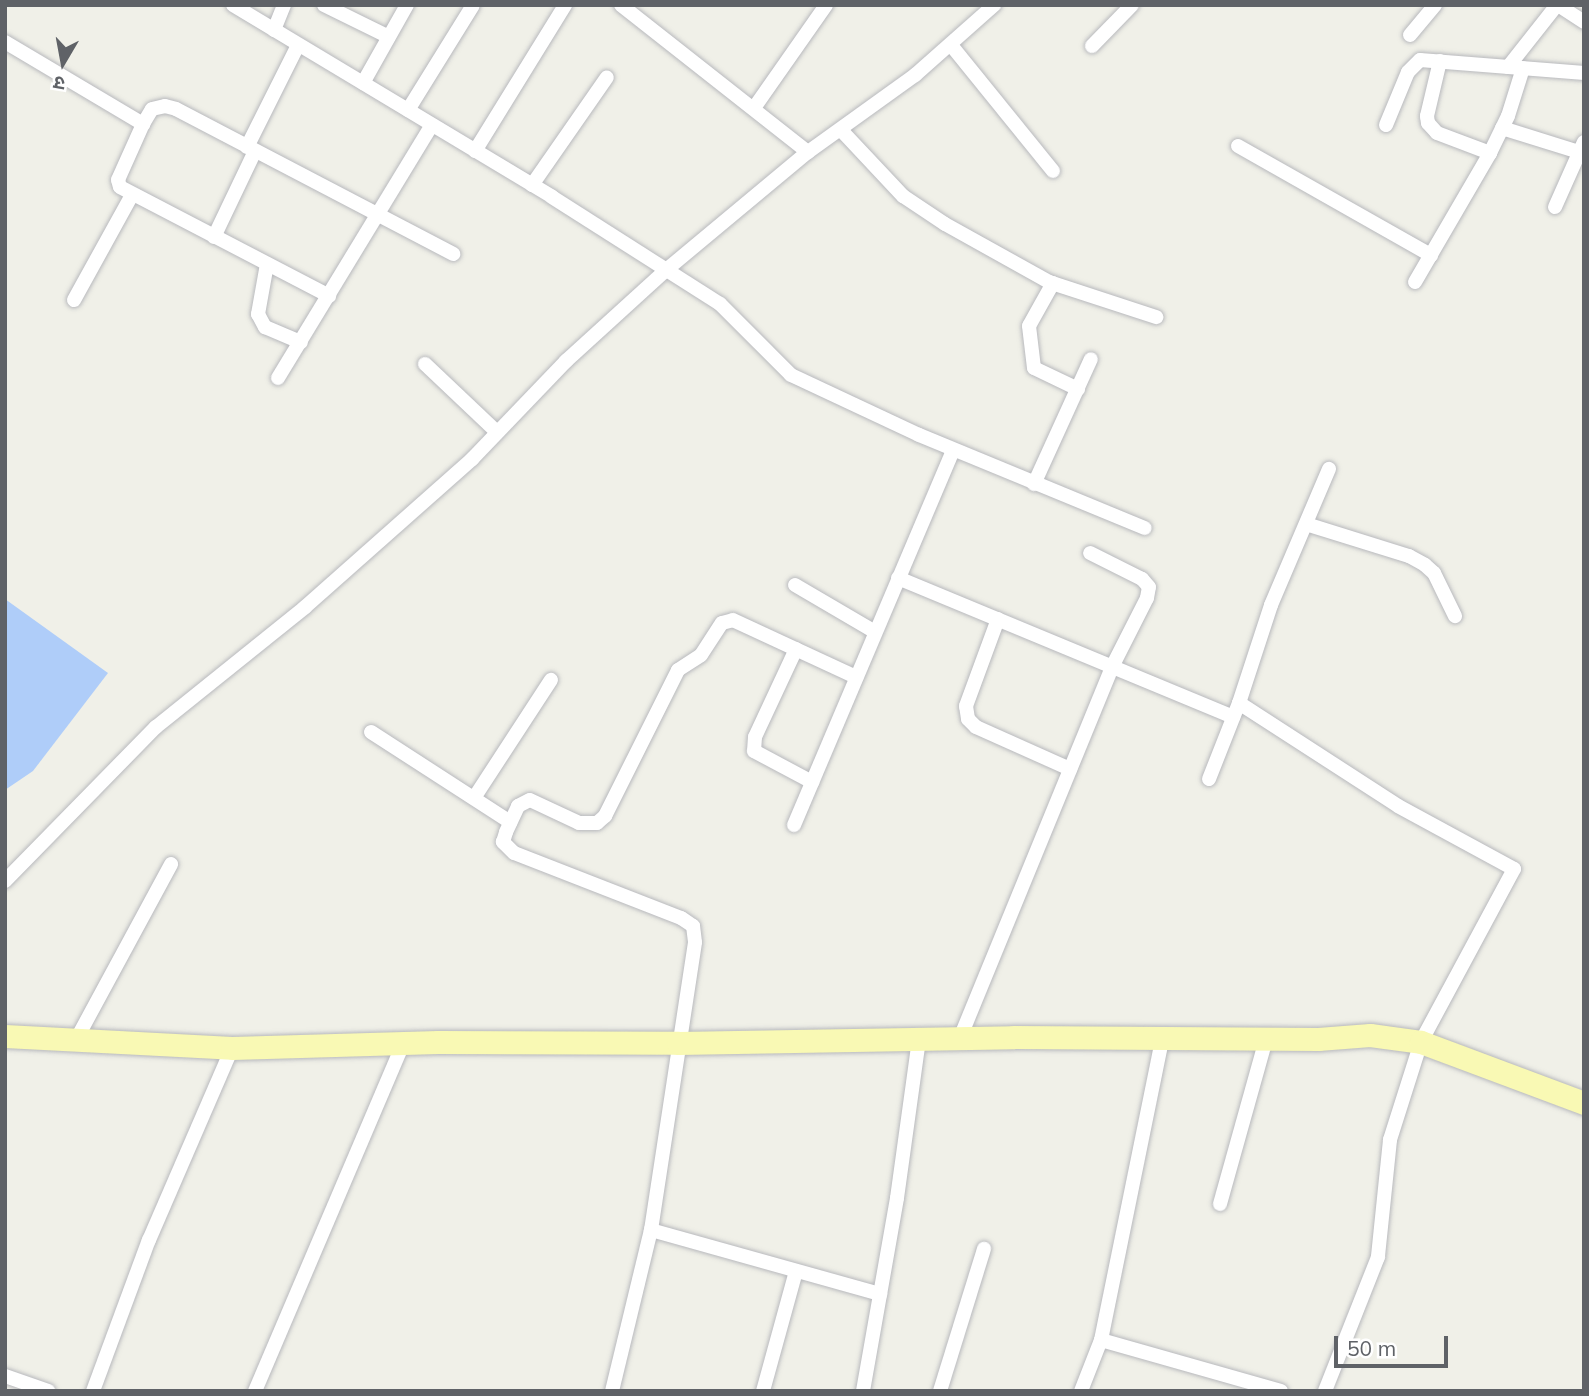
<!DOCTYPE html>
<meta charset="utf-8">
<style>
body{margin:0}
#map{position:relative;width:1589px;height:1396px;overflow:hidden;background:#f0f0e8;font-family:Mulish,"Noto Sans Devanagari",sans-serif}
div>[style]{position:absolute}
.water>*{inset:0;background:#afcdf9}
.roads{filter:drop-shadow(0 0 2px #b8b9bd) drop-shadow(0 0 2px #b8b9bd)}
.street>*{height:14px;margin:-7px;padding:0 7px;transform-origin:7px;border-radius:7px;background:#fff}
.primary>*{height:23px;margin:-11.5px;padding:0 11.5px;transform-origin:11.5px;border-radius:11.5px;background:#f9f9b4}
span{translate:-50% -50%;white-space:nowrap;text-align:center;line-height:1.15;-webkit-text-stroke:7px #fff;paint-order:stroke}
.frame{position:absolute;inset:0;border:7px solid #5f6267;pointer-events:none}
.north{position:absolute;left:28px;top:28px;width:70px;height:70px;-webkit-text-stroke:5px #fff;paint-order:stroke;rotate:190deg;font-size:19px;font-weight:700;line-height:28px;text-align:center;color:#5f6267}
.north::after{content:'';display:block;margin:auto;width:24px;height:32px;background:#5f6267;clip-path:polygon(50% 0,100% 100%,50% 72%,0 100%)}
.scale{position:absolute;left:1334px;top:1336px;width:114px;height:32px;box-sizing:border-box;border:4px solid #5f6267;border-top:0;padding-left:9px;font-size:21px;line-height:24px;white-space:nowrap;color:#5f6267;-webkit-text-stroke:5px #fff;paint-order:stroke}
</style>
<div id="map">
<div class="water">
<div style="clip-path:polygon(5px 599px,108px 673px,33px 771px,5px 790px)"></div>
</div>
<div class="roads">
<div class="street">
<div style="left:233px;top:5px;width:372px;rotate:31deg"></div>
<div style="left:552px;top:197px;width:199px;rotate:32.5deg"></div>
<div style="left:720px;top:304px;width:100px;rotate:45deg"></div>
<div style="left:791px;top:375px;width:141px;rotate:25.1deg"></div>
<div style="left:919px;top:435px;width:244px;rotate:22.4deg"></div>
<div style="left:324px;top:5px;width:72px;rotate:26.2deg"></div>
<div style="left:621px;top:5px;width:238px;rotate:38.2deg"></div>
<div style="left:1558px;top:5px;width:31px;rotate:33deg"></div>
<div style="left:274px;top:30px;width:27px;rotate:-68deg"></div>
<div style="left:1410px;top:35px;width:39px;rotate:-50deg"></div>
<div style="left:5px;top:42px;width:161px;rotate:30.7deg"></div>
<div style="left:143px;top:124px;width:17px;rotate:-59deg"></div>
<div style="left:152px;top:109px;width:13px;rotate:-13deg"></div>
<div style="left:165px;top:106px;width:11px;rotate:15deg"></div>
<div style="left:176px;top:109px;width:313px;rotate:27.6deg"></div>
<div style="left:951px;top:45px;width:162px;rotate:51deg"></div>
<div style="left:1092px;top:46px;width:57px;rotate:-45.7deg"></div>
<div style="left:1440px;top:61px;width:57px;rotate:103.3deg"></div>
<div style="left:1427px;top:116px;width:7px;rotate:82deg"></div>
<div style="left:1428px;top:123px;width:13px;rotate:48deg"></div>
<div style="left:1437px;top:133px;width:57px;rotate:20.7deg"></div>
<div style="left:1490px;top:153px;width:41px;rotate:-64.1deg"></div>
<div style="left:1508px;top:116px;width:50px;rotate:-72.6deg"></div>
<div style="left:1508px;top:67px;width:79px;rotate:-51.7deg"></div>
<div style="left:363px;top:83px;width:90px;rotate:-60.6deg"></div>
<div style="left:754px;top:108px;width:126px;rotate:-55deg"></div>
<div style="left:408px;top:110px;width:123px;rotate:-58.2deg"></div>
<div style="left:143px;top:124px;width:61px;rotate:114.1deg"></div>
<div style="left:118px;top:180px;width:7px;rotate:74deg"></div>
<div style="left:120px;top:187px;width:236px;rotate:27.5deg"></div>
<div style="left:1386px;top:125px;width:57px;rotate:-67.5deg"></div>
<div style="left:1408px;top:72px;width:17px;rotate:-45deg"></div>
<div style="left:1420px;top:60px;width:165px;rotate:4.5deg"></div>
<div style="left:1502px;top:128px;width:81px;rotate:17.3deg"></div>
<div style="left:841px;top:130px;width:91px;rotate:46.8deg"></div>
<div style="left:903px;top:196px;width:50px;rotate:33.7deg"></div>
<div style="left:945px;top:224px;width:119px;rotate:29.1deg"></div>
<div style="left:1049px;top:282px;width:113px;rotate:18.1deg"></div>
<div style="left:1238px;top:146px;width:222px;rotate:29.5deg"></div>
<div style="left:247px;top:147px;width:114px;rotate:-63.4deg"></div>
<div style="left:475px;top:151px;width:172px;rotate:-58.3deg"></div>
<div style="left:532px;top:185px;width:131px;rotate:-55.2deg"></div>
<div style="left:1555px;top:207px;width:71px;rotate:-66deg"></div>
<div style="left:214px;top:237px;width:95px;rotate:-64.5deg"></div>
<div style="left:267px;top:264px;width:51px;rotate:100.2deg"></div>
<div style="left:258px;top:314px;width:15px;rotate:62deg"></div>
<div style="left:265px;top:327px;width:39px;rotate:23deg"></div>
<div style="left:1415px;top:282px;width:149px;rotate:-59.8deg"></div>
<div style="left:1053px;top:283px;width:49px;rotate:119.2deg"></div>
<div style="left:1029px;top:326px;width:42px;rotate:83.2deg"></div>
<div style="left:1034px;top:368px;width:49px;rotate:25.5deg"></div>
<div style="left:74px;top:300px;width:120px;rotate:-61.1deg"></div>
<div style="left:425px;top:364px;width:99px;rotate:43.4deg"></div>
<div style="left:278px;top:378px;width:296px;rotate:-58.7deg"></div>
<div style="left:1034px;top:484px;width:137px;rotate:-65.5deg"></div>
<div style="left:1306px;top:524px;width:108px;rotate:17.3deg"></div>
<div style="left:1409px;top:556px;width:18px;rotate:29deg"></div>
<div style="left:1425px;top:565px;width:12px;rotate:42deg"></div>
<div style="left:1434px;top:573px;width:48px;rotate:64deg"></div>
<div style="left:898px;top:578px;width:363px;rotate:22.5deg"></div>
<div style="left:795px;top:585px;width:93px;rotate:30.4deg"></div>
<div style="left:998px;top:619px;width:93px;rotate:110.2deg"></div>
<div style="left:966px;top:706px;width:13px;rotate:81deg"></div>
<div style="left:968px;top:719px;width:11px;rotate:45deg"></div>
<div style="left:976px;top:727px;width:103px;rotate:24.1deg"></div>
<div style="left:796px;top:649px;width:97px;rotate:115deg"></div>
<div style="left:755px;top:737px;width:14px;rotate:94deg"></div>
<div style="left:754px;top:751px;width:66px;rotate:28.1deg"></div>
<div style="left:1239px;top:703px;width:189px;rotate:32.9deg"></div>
<div style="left:1398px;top:806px;width:132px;rotate:28.5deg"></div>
<div style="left:1514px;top:869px;width:196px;rotate:118.3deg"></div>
<div style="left:1421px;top:1042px;width:103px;rotate:107.6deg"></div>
<div style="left:1390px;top:1140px;width:118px;rotate:95.9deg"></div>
<div style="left:1378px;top:1257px;width:144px;rotate:111.6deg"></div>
<div style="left:371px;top:732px;width:166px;rotate:32.9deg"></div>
<div style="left:1209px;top:779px;width:82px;rotate:-68.5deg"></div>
<div style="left:1239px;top:703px;width:103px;rotate:-71.9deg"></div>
<div style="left:1271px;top:605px;width:148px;rotate:-66.9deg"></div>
<div style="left:474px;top:798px;width:141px;rotate:-56.9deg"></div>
<div style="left:794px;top:825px;width:407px;rotate:-67deg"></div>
<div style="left:5px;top:881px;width:216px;rotate:-45.6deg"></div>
<div style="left:156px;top:727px;width:191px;rotate:-38.8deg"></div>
<div style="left:305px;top:607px;width:223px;rotate:-41.5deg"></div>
<div style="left:472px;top:459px;width:136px;rotate:-46.2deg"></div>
<div style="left:566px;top:361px;width:134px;rotate:-42.3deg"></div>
<div style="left:665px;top:271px;width:186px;rotate:-39.8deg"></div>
<div style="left:808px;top:152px;width:132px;rotate:-35.7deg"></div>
<div style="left:915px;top:75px;width:106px;rotate:-41.5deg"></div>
<div style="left:960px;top:1038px;width:401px;rotate:-67.7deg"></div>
<div style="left:1112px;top:667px;width:77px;rotate:-63.1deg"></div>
<div style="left:1147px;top:598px;width:11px;rotate:-80deg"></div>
<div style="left:1149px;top:587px;width:11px;rotate:-131deg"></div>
<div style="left:1142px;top:579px;width:58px;rotate:-153.4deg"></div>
<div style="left:76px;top:1040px;width:200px;rotate:-61.6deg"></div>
<div style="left:1220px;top:1204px;width:171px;rotate:-74.4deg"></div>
<div style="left:651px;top:1230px;width:238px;rotate:15.6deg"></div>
<div style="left:1101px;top:1340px;width:187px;rotate:15.8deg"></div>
<div style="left:5px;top:1376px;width:46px;rotate:19.2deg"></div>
<div style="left:93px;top:1391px;width:161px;rotate:-69.7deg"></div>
<div style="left:149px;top:1240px;width:209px;rotate:-66.6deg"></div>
<div style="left:255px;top:1391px;width:377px;rotate:-66.9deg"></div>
<div style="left:612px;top:1391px;width:166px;rotate:-76.4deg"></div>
<div style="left:651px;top:1230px;width:291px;rotate:-81.3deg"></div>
<div style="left:695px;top:942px;width:16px;rotate:-97deg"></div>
<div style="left:693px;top:926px;width:14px;rotate:-146deg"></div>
<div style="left:681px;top:918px;width:179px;rotate:-158.7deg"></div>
<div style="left:514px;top:853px;width:16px;rotate:-135deg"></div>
<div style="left:503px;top:842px;width:10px;rotate:-73deg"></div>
<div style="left:506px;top:832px;width:29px;rotate:-65deg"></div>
<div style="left:518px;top:806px;width:13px;rotate:-27deg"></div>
<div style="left:530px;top:800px;width:54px;rotate:25.1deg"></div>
<div style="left:579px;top:823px;width:18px"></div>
<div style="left:597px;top:823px;width:11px;rotate:-41deg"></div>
<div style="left:605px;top:816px;width:163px;rotate:-63.4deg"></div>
<div style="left:678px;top:670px;width:27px;rotate:-33deg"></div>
<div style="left:701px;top:655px;width:38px;rotate:-57deg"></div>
<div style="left:722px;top:623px;width:11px;rotate:-15deg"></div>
<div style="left:733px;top:620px;width:136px;rotate:24.9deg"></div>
<div style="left:763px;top:1391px;width:124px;rotate:-74.6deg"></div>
<div style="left:863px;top:1391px;width:196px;rotate:-80deg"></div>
<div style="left:897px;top:1198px;width:161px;rotate:-82.1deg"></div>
<div style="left:940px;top:1391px;width:149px;rotate:-72.8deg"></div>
<div style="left:1081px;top:1391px;width:55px;rotate:-68.6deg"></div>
<div style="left:1101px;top:1340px;width:307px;rotate:-78.5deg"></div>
</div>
<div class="primary">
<div style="left:5px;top:1036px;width:227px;rotate:3deg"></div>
<div style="left:232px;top:1048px;width:206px;rotate:-1.7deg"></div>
<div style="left:438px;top:1042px;width:240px;rotate:0.2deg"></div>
<div style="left:678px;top:1043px;width:336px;rotate:-1deg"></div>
<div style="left:1014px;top:1037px;width:304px;rotate:0.4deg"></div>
<div style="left:1318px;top:1039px;width:52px;rotate:-4.4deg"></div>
<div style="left:1370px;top:1035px;width:51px;rotate:7.8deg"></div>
<div style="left:1421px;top:1042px;width:174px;rotate:20.5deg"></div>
</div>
</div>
<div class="frame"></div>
<div class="north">उ</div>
<div class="scale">50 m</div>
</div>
